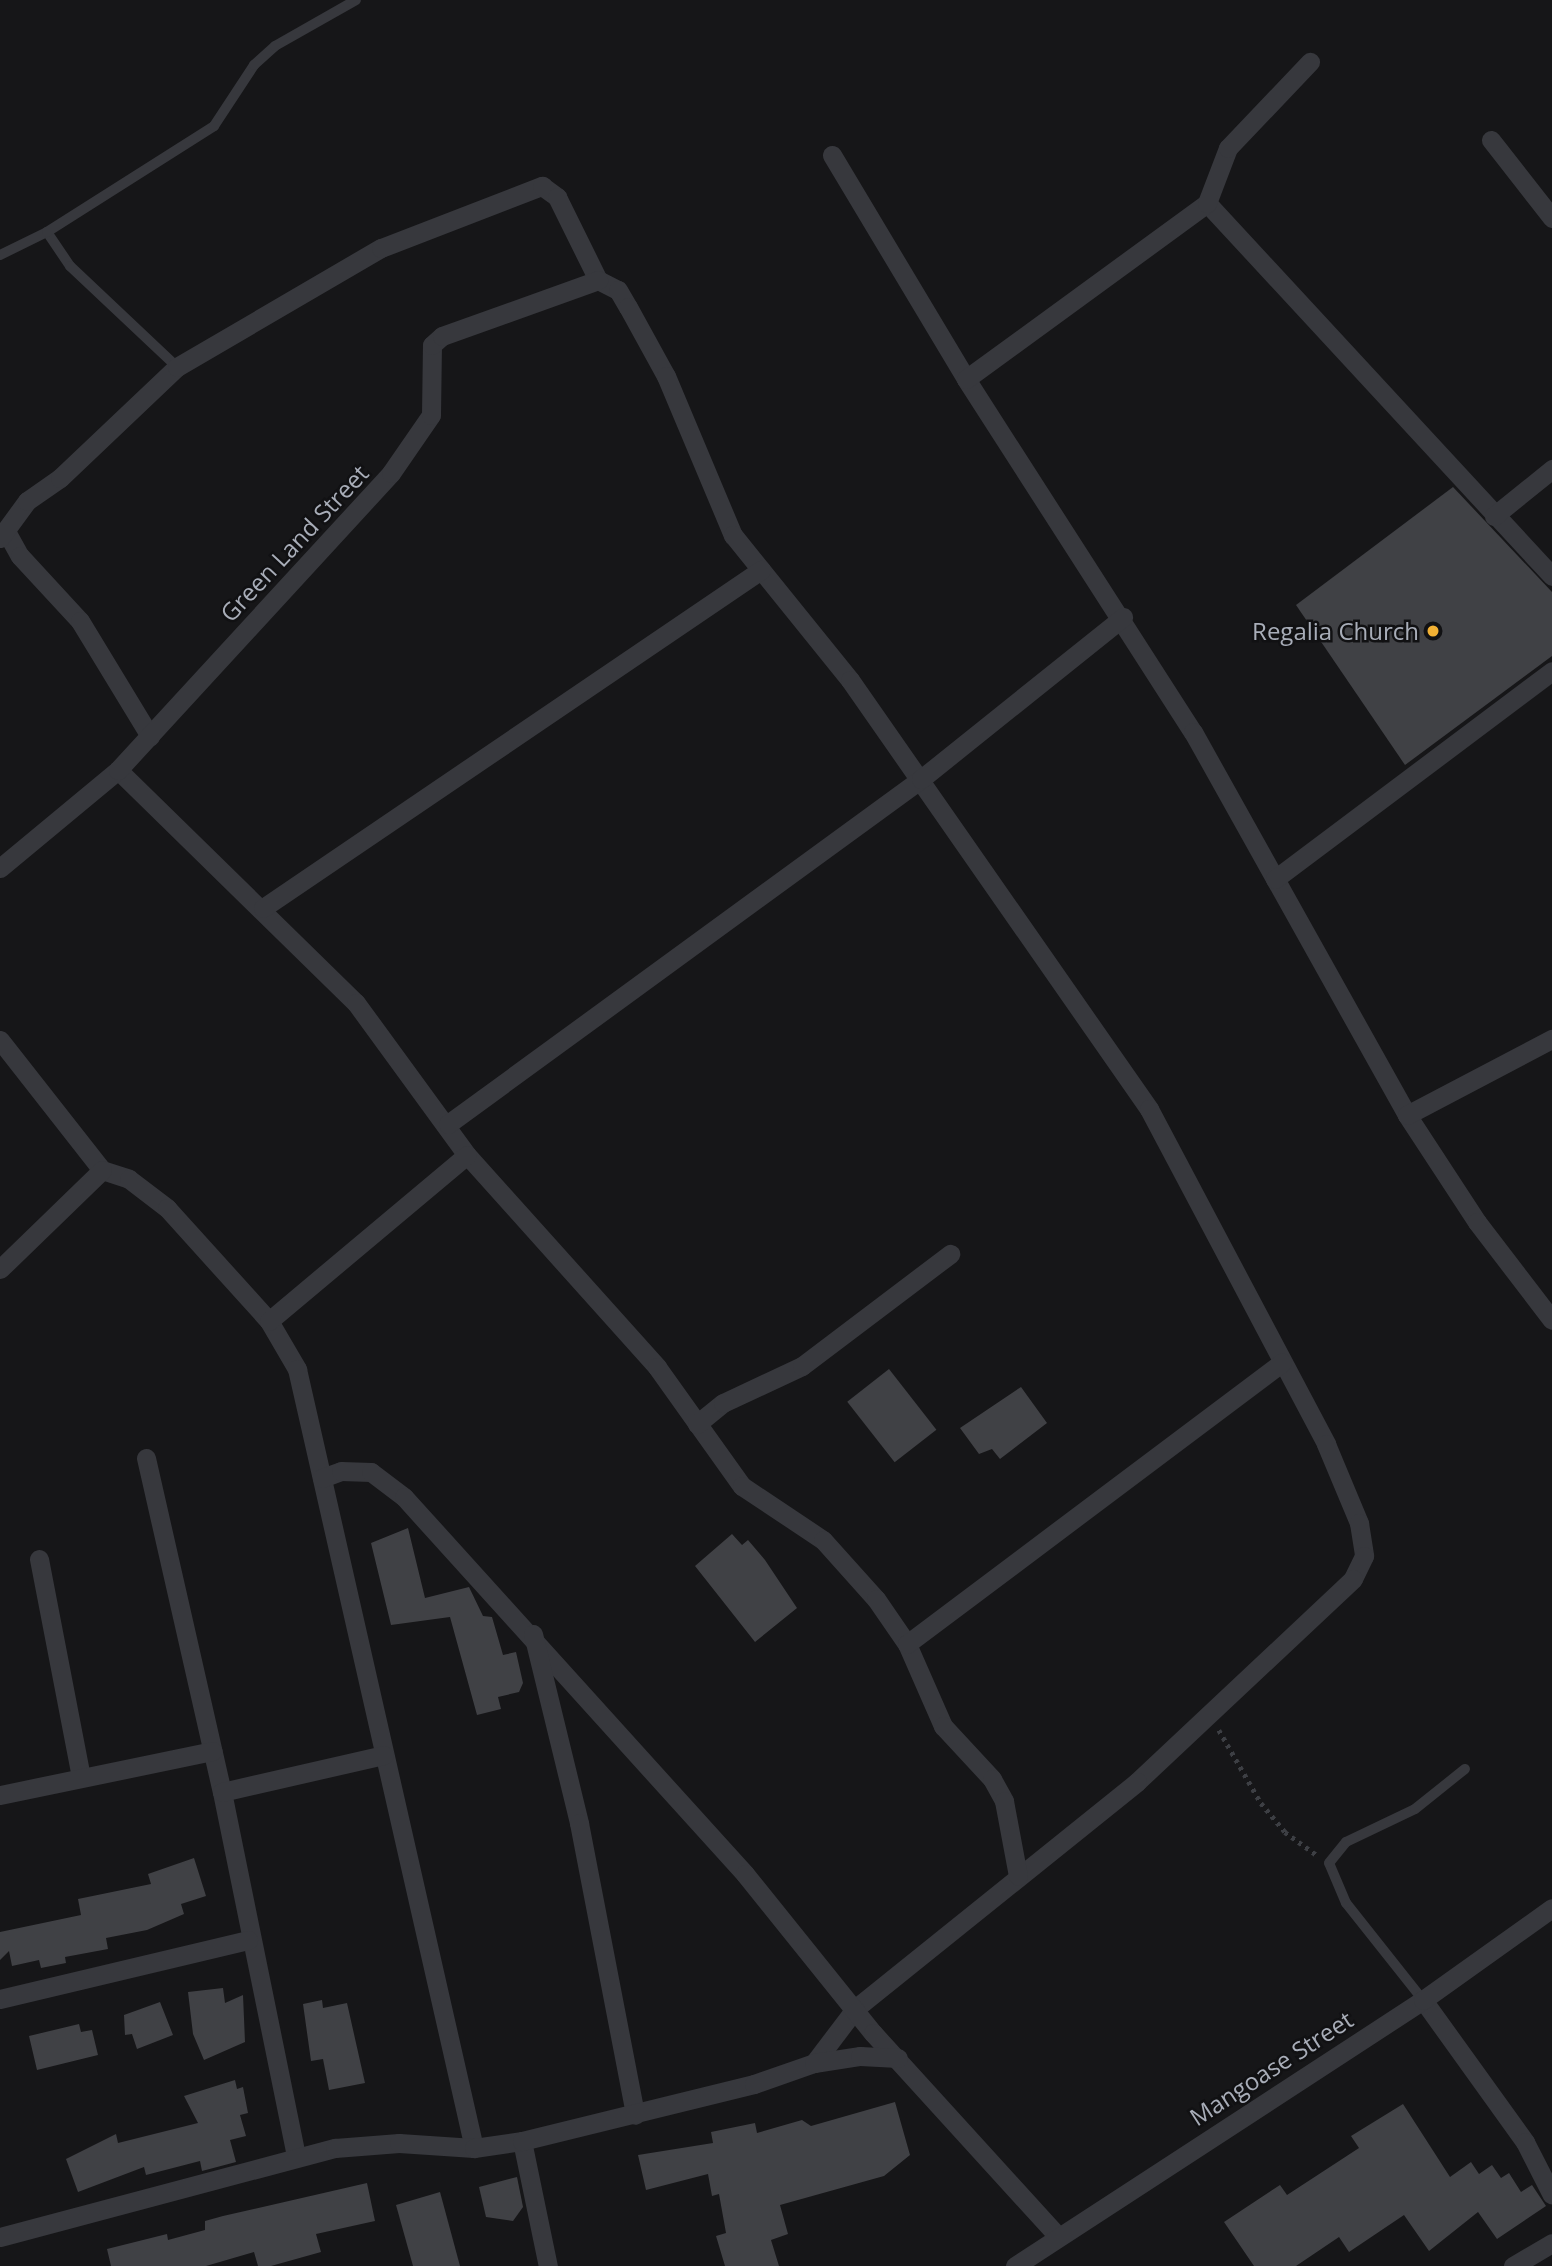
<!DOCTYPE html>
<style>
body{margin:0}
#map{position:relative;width:1552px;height:2266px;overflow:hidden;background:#161618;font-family:"Open Sans",sans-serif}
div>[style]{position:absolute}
.building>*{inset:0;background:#404145;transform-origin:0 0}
.path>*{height:4.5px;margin-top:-2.25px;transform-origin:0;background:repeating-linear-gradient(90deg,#3d3f44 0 3.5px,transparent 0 8.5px)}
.service>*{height:10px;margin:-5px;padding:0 5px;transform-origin:5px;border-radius:5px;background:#37383d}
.minor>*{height:19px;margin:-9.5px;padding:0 9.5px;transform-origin:9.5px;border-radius:9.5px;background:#37383d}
.dots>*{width:19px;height:19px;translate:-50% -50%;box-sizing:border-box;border:4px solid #111113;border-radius:50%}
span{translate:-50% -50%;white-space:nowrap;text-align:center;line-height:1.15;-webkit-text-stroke:5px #111113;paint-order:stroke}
.street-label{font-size:24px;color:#a8adb8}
.poi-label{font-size:24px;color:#a8adb8}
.right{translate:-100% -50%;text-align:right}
</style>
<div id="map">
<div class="building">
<div style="clip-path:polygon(1453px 487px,1552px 592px,1552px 656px,1405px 765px,1296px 605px)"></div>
<div style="left:889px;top:1369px;width:77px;height:53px;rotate:52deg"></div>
<div style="clip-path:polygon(1021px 1387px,1047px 1423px,1000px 1459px,992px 1449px,979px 1454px,960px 1428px)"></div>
<div style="clip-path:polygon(408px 1528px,425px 1598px,469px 1587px,483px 1616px,492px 1617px,503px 1655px,516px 1652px,523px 1683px,519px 1692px,498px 1697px,501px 1709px,477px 1715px,450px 1617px,391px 1625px,371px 1543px)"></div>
<div style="clip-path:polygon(732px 1534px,742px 1545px,748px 1540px,765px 1560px,797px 1608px,755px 1642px,695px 1566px)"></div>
<div style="clip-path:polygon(194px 1858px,206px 1896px,181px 1904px,184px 1914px,147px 1930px,106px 1938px,108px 1949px,65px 1957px,66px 1963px,41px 1968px,39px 1960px,12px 1966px,9px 1951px,0 1960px,0 1932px,81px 1915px,78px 1899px,151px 1884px,148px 1874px)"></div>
<div style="clip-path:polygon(223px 1988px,225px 2003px,243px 1995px,245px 2042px,204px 2060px,193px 2034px,188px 1992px)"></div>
<div style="clip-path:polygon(322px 2000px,323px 2008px,347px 2003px,365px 2083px,329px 2090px,323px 2059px,311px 2061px,303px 2004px)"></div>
<div style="clip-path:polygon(160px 2002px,173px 2035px,137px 2049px,132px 2034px,125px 2035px,124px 2015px)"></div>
<div style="clip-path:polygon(79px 2024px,81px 2032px,92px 2030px,98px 2055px,37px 2070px,29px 2036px)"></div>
<div style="clip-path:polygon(235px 2080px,237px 2089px,243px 2087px,248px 2113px,240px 2115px,246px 2136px,230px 2140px,236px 2162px,202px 2171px,200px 2161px,146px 2175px,144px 2167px,78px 2192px,66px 2159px,116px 2134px,118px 2143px,198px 2123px,184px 2096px)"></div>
<div style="clip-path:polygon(895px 2102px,910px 2155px,884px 2176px,780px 2205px,788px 2234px,771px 2240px,779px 2266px,725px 2266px,716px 2236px,726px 2233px,719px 2194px,712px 2196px,708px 2174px,646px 2190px,638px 2155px,713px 2143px,711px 2132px,755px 2123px,757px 2133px,802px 2120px,811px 2126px)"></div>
<div style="clip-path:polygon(1403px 2104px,1450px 2177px,1471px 2162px,1479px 2174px,1492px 2165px,1501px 2178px,1509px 2173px,1521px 2192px,1532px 2185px,1546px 2206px,1497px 2239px,1478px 2212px,1429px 2251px,1404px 2215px,1349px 2252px,1339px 2237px,1296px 2266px,1254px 2266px,1224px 2222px,1280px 2185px,1287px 2195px,1359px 2148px,1351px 2136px)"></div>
<div style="clip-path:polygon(517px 2177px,523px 2207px,513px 2221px,486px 2217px,479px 2187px)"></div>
<div style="clip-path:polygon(367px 2183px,375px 2221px,316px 2234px,321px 2252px,271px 2266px,258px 2266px,254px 2252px,206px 2266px,111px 2266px,107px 2249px,167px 2234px,168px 2240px,205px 2230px,205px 2221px,223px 2216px)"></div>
<div style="clip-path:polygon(440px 2192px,460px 2266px,413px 2266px,396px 2205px)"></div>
</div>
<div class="path">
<div style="left:1219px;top:1730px;width:84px;rotate:60.1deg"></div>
<div style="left:1261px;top:1803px;width:38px;rotate:50deg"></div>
<div style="left:1285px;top:1832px;width:41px;rotate:36deg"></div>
</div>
<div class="service">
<div style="left:47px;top:232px;width:41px;rotate:55.9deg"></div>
<div style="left:70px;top:266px;width:147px;rotate:43.3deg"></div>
<div style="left:0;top:255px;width:52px;rotate:-26.1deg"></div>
<div style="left:47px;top:232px;width:198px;rotate:-32.4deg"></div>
<div style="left:214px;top:126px;width:73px;rotate:-56.7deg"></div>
<div style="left:254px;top:65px;width:28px;rotate:-42deg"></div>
<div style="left:275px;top:46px;width:93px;rotate:-29.6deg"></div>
<div style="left:1423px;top:2000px;width:124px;rotate:-128.4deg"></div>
<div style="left:1346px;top:1903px;width:43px;rotate:-113deg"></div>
<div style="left:1329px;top:1863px;width:27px;rotate:-51deg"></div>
<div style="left:1346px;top:1842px;width:76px;rotate:-25.6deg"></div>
<div style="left:1415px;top:1809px;width:64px;rotate:-38.7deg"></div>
</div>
<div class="minor">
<div style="left:1491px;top:140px;width:99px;rotate:52deg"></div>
<div style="left:832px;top:155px;width:261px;rotate:59.1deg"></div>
<div style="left:966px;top:379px;width:420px;rotate:57.3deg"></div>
<div style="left:1193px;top:732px;width:439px;rotate:60.8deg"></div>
<div style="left:1407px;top:1115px;width:128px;rotate:56.8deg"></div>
<div style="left:1477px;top:1222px;width:123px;rotate:52.6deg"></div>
<div style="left:1207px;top:203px;width:508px;rotate:47.23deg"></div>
<div style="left:966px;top:379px;width:298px;rotate:-36.1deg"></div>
<div style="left:1207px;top:203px;width:59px;rotate:-69.1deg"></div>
<div style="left:1228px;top:148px;width:119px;rotate:-46.4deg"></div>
<div style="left:1494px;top:516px;width:75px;rotate:-39deg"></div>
<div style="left:7px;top:533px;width:26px;rotate:61deg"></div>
<div style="left:20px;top:556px;width:88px;rotate:47.3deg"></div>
<div style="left:80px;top:621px;width:135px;rotate:58.7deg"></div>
<div style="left:0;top:538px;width:46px;rotate:-53.9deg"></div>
<div style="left:27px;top:501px;width:40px;rotate:-34.9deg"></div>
<div style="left:60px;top:478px;width:161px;rotate:-43.5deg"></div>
<div style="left:177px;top:367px;width:236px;rotate:-30.3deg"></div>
<div style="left:381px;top:248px;width:173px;rotate:-21.1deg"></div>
<div style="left:542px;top:186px;width:19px;rotate:36deg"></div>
<div style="left:557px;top:197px;width:93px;rotate:63.7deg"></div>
<div style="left:598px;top:280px;width:22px;rotate:27deg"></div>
<div style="left:618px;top:290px;width:20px;rotate:60deg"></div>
<div style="left:628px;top:307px;width:79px;rotate:61.2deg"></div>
<div style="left:666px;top:376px;width:173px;rotate:67.2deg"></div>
<div style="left:733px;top:535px;width:186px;rotate:51.1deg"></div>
<div style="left:850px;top:680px;width:523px;rotate:55.12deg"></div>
<div style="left:1149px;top:1109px;width:379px;rotate:62.1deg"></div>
<div style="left:1326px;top:1444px;width:86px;rotate:67.3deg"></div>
<div style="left:1359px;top:1523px;width:33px;rotate:81deg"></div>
<div style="left:1364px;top:1556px;width:25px;rotate:116deg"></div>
<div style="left:1353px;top:1579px;width:296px;rotate:136.8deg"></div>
<div style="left:1137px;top:1782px;width:362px;rotate:141.2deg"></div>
<div style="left:855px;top:2009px;width:68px;rotate:127.2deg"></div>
<div style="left:118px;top:770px;width:333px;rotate:44.4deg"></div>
<div style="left:356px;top:1003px;width:188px;rotate:53.9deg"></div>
<div style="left:467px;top:1155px;width:285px;rotate:48.1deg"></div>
<div style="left:657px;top:1367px;width:146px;rotate:54.5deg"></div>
<div style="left:742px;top:1486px;width:97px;rotate:33.7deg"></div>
<div style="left:823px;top:1540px;width:79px;rotate:48.1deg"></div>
<div style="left:876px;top:1599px;width:55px;rotate:55.4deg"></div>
<div style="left:907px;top:1644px;width:90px;rotate:66.3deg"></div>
<div style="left:943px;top:1726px;width:72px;rotate:47.2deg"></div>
<div style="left:992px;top:1779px;width:25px;rotate:61deg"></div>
<div style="left:1004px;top:1801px;width:76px;rotate:79.4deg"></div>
<div style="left:0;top:868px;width:153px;rotate:-39.7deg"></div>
<div style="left:118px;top:770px;width:403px;rotate:-47.4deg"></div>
<div style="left:391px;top:473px;width:70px;rotate:-55.4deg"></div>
<div style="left:431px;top:415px;width:70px;rotate:-89.2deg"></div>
<div style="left:432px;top:345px;width:13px;rotate:-42deg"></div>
<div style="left:442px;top:336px;width:166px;rotate:-19.7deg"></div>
<div style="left:1275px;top:879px;width:346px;rotate:-36.9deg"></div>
<div style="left:263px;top:908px;width:602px;rotate:-34.17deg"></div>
<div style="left:0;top:1040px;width:165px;rotate:51.9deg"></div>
<div style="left:102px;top:1170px;width:28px;rotate:18deg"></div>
<div style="left:129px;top:1179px;width:48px;rotate:37.3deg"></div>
<div style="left:167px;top:1208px;width:152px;rotate:47.9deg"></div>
<div style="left:269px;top:1321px;width:56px;rotate:59.7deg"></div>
<div style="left:297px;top:1369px;width:799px;rotate:77.2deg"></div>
<div style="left:1407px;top:1115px;width:164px;rotate:-27.7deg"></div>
<div style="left:448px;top:1124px;width:585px;rotate:-36.11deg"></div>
<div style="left:921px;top:779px;width:259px;rotate:-38.7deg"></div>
<div style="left:0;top:1269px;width:142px;rotate:-44.1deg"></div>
<div style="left:269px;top:1321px;width:258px;rotate:-40deg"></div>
<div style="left:697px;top:1424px;width:33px;rotate:-39deg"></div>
<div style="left:723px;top:1403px;width:87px;rotate:-25.1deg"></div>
<div style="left:802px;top:1366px;width:186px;rotate:-37.1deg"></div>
<div style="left:146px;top:1458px;width:343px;rotate:77.2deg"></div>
<div style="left:222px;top:1792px;width:372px;rotate:78.5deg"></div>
<div style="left:322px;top:1478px;width:20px;rotate:-20deg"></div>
<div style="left:341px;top:1471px;width:30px;rotate:2deg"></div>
<div style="left:371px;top:1472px;width:41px;rotate:37.1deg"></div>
<div style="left:404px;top:1497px;width:508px;rotate:47.87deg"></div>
<div style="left:745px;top:1874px;width:204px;rotate:51.2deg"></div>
<div style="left:873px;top:2033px;width:273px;rotate:47.7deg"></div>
<div style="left:39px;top:1559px;width:222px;rotate:79.1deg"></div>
<div style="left:533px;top:1634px;width:195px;rotate:76.3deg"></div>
<div style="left:579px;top:1823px;width:297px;rotate:79.1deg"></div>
<div style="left:907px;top:1644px;width:469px;rotate:-36.9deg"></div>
<div style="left:222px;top:1792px;width:166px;rotate:-12.9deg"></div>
<div style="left:0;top:1795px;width:217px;rotate:-11.7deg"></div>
<div style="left:0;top:1999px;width:255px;rotate:-13.4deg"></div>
<div style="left:1423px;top:2000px;width:175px;rotate:54.3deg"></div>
<div style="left:1525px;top:2142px;width:59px;rotate:63deg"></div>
<div style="left:522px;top:2141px;width:128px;rotate:78.3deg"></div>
<div style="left:0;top:2237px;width:347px;rotate:-14.9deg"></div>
<div style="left:335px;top:2148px;width:64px;rotate:-4.5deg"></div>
<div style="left:399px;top:2143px;width:75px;rotate:3.8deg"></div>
<div style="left:474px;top:2148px;width:49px;rotate:-8.3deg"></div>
<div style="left:522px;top:2141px;width:239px;rotate:-13.8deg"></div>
<div style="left:754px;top:2084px;width:64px;rotate:-19.3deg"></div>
<div style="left:814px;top:2063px;width:47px;rotate:-8.7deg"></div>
<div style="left:860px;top:2056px;width:38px;rotate:3deg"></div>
<div style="left:1015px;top:2266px;width:487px;rotate:-33.1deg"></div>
<div style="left:1423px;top:2000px;width:158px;rotate:-35.5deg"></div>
<div style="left:1513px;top:2266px;width:45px;rotate:-30.5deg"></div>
</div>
<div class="dots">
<div style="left:1433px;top:631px;background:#f2b134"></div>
</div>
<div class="street-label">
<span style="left:294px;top:543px;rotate:-47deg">Green Land Street</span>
<span style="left:1271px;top:2068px;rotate:-33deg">Mangoase Street</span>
</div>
<div class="poi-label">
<span class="right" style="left:1419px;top:631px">Regalia Church</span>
</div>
</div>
